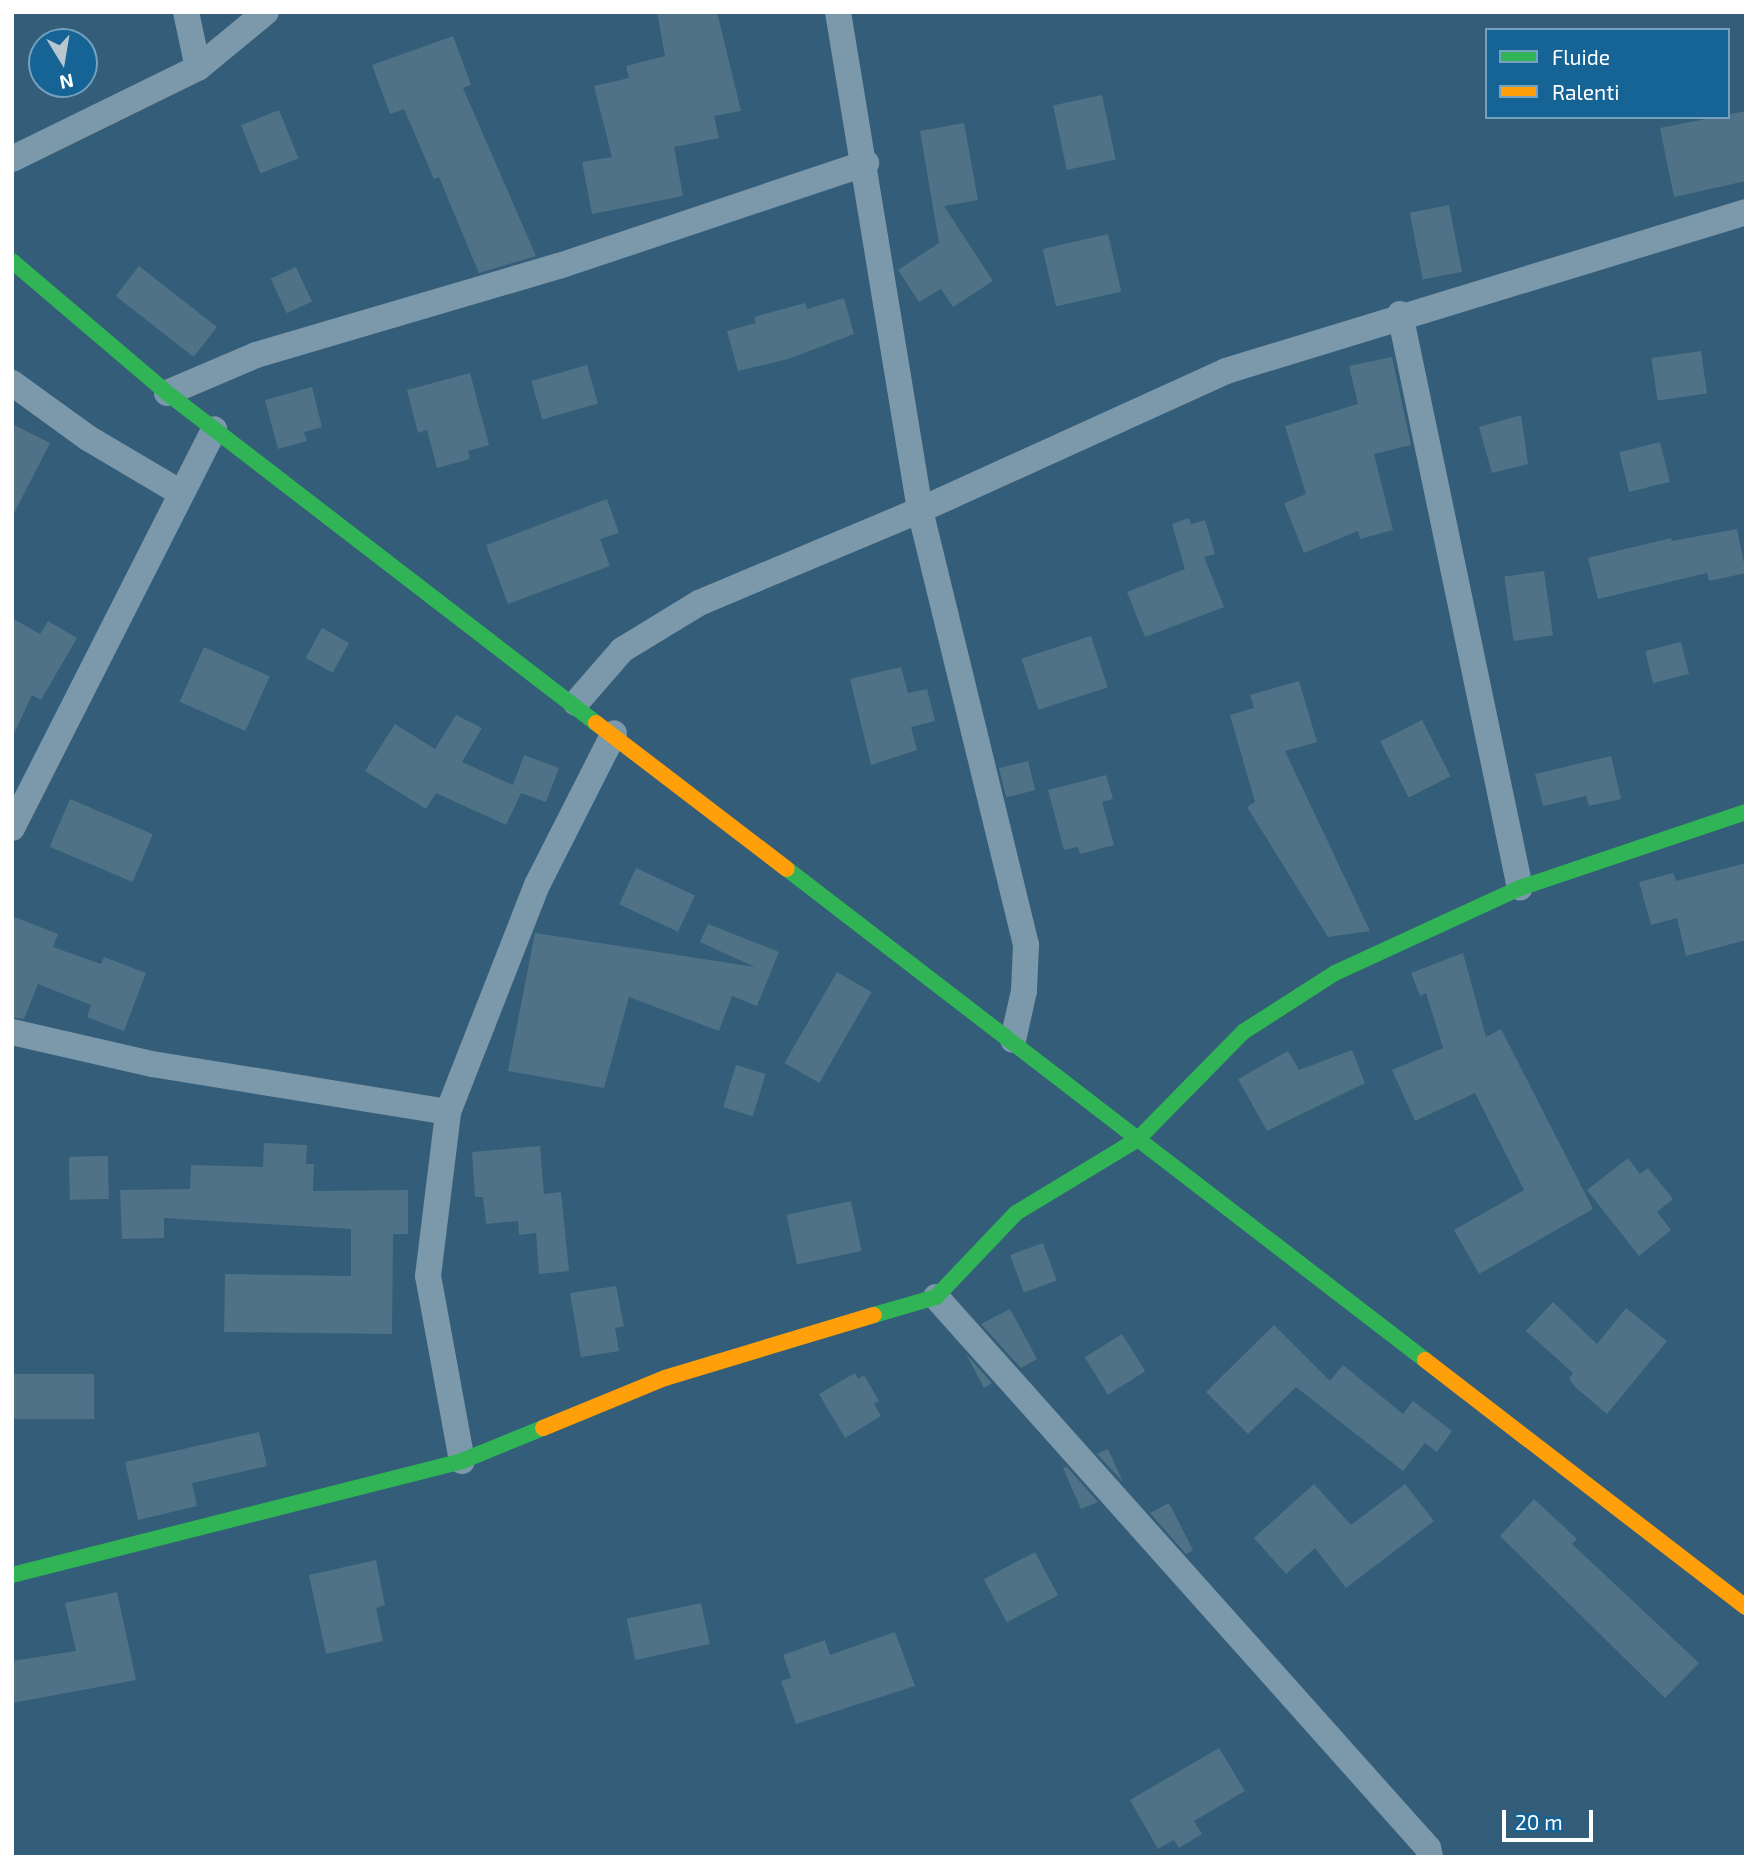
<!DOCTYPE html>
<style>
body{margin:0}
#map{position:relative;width:1758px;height:1869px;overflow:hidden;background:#335d78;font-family:"Exo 2",sans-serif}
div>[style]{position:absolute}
.building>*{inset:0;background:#507287;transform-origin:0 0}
.street>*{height:26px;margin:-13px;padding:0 13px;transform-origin:13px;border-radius:13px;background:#7c98ab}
.fast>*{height:16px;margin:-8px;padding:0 8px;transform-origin:8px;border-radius:8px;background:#30b455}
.slow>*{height:16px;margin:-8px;padding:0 8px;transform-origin:8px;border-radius:8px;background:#ff9f0a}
span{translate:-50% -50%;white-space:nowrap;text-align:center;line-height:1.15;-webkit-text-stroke:5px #166395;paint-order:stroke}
.frame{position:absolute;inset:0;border:14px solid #fff;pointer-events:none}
.legend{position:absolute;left:1485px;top:28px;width:245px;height:91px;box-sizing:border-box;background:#166395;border:2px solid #73a1bf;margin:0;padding:9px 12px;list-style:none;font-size:21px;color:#fff}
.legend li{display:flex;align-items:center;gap:14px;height:35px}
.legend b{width:35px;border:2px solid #73a1bf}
.north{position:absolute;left:28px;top:28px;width:70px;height:70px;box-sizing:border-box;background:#166395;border:2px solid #73a1bf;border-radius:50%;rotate:169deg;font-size:19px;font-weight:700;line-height:28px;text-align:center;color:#fff}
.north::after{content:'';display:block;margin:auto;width:24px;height:32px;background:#b8c6d0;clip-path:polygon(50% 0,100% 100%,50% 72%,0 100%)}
.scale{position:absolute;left:1502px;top:1810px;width:91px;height:32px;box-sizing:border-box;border:4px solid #fff;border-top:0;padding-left:9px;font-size:21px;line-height:24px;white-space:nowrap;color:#fff;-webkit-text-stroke:5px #166395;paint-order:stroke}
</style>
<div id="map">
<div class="building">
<div style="clip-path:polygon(657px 12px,717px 12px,741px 111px,714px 116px,719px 138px,674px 147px,683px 196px,592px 214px,582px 162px,612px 157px,594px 86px,629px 78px,626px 66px,665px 56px)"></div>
<div style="clip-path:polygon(453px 36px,471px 85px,463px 88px,536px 256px,479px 273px,439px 177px,434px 179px,404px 109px,390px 114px,372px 65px)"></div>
<div style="left:1102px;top:95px;width:66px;height:50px;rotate:78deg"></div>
<div style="left:279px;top:110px;width:52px;height:41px;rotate:68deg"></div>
<div style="clip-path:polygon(1746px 111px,1746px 181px,1674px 197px,1660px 128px)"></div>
<div style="clip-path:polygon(964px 123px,978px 200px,944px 206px,993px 281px,953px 307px,941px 289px,919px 302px,898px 270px,939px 243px,920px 131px)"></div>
<div style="left:1449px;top:205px;width:68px;height:40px;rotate:79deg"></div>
<div style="left:1108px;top:234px;width:59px;height:67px;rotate:77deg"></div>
<div style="left:139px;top:266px;width:99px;height:38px;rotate:38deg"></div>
<div style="left:296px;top:267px;width:38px;height:28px;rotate:65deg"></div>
<div style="clip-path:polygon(844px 298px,854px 334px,788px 359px,738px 371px,727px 331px,756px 323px,754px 317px,805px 303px,807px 309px)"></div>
<div style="left:1701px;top:351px;width:43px;height:50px;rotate:82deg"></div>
<div style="clip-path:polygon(1392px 357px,1411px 445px,1374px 454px,1393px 530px,1360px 539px,1358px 531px,1304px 553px,1284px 503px,1306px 494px,1285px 426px,1358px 404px,1349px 366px)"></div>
<div style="left:587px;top:365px;width:40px;height:58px;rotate:74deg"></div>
<div style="clip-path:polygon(470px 373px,489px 445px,468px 451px,470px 459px,437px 468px,427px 430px,418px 433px,407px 390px)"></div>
<div style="clip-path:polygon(312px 387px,322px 427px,304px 432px,307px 441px,278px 449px,265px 400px)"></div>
<div style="clip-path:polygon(1521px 415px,1528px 464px,1492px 473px,1479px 427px)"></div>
<div style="clip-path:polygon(12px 424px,50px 443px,12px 517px)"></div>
<div style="left:1660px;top:442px;width:41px;height:42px;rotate:76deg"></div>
<div style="clip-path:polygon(607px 499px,619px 533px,600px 539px,610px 566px,508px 604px,486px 545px)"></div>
<div style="clip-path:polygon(1189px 518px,1191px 524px,1205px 520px,1215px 554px,1204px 557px,1224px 607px,1145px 637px,1127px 592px,1185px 569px,1172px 524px)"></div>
<div style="clip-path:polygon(1737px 529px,1746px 573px,1709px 581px,1707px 573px,1598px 599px,1588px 558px,1671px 538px,1672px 541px)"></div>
<div style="left:1544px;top:571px;width:65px;height:40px;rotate:82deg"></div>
<div style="clip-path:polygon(12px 618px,40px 634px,48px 621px,77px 638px,41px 700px,32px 695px,12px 738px)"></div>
<div style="left:322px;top:628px;width:31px;height:34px;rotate:29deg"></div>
<div style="left:1091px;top:636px;width:54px;height:73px;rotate:72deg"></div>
<div style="left:1681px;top:642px;width:33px;height:37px;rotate:76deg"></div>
<div style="left:204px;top:647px;width:72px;height:60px;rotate:24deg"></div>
<div style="clip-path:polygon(901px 667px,908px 693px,927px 689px,935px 721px,911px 727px,917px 750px,871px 765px,850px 679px)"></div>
<div style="clip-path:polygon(1299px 681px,1317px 742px,1285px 751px,1370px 931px,1328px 937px,1247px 807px,1255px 802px,1230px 715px,1254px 708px,1250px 695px)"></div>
<div style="clip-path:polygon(456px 715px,482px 728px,462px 762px,513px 785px,524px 755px,559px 768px,546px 802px,521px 793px,506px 825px,436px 793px,426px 809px,365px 771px,395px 724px,435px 749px)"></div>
<div style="left:1422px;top:720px;width:63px;height:47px;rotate:63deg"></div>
<div style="clip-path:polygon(1611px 756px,1621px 799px,1589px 806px,1586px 796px,1543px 806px,1535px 774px)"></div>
<div style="left:1028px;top:761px;width:30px;height:30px;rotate:76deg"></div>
<div style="clip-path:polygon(1106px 775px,1113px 799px,1102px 802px,1114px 845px,1080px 854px,1078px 847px,1064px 850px,1048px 790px)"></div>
<div style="left:70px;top:799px;width:90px;height:52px;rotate:23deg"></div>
<div style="clip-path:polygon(1746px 863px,1746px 940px,1686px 956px,1677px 918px,1651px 925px,1639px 882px,1673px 873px,1676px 881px)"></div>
<div style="left:636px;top:868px;width:65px;height:40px;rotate:25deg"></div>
<div style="clip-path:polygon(12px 916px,58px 934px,53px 947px,101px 964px,104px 957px,146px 973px,124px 1031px,87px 1017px,91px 1005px,38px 984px,24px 1019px,12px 1017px)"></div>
<div style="clip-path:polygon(708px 924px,779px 952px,757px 1006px,732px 996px,719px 1031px,629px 997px,604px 1088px,508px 1071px,535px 933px,755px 967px,700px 942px)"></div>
<div style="clip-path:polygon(1463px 953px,1486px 1037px,1501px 1029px,1593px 1209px,1479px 1274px,1454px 1230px,1524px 1190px,1475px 1093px,1415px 1121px,1392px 1070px,1443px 1048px,1426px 993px,1420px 996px,1411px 973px)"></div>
<div style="left:837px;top:972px;width:40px;height:105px;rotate:30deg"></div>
<div style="clip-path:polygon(1352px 1050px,1365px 1083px,1267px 1131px,1238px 1079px,1288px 1051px,1299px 1070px)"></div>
<div style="left:736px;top:1065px;width:31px;height:44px;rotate:17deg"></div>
<div style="clip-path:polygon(264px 1143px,307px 1145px,306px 1164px,314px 1164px,313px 1191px,408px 1190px,408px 1234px,393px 1234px,392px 1334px,224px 1332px,225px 1274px,351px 1276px,351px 1229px,164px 1218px,164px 1238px,122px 1239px,120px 1190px,190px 1189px,191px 1165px,263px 1167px)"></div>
<div style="clip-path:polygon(540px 1146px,544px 1194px,561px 1192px,569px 1271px,539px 1274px,536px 1233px,519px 1235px,518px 1221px,486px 1224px,483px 1197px,475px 1197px,472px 1152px)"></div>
<div style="left:108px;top:1156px;width:43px;height:39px;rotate:89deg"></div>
<div style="clip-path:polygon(1628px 1158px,1640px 1174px,1648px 1168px,1673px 1199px,1657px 1212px,1671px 1230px,1639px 1256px,1587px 1190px)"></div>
<div style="left:851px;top:1201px;width:51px;height:66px;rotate:78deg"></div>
<div style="left:1043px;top:1243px;width:40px;height:35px;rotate:70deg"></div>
<div style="clip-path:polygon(616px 1286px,624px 1326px,615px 1328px,619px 1351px,581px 1357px,570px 1293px)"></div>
<div style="clip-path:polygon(1553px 1302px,1597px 1344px,1626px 1308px,1667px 1341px,1607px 1414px,1575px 1387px,1569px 1378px,1573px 1373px,1526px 1331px)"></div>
<div style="clip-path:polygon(1010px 1309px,1037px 1359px,1021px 1368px,981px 1324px)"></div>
<div style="clip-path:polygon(1274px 1325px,1330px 1381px,1343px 1365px,1403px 1414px,1413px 1401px,1452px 1431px,1437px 1452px,1425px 1443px,1403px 1471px,1296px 1387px,1248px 1434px,1206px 1392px)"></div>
<div style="left:1122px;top:1334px;width:44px;height:44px;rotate:58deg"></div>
<div style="clip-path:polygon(966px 1354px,992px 1383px,984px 1388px)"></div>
<div style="clip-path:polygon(855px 1373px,858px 1379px,864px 1375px,879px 1401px,874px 1404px,881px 1416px,845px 1438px,819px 1394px)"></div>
<div style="left:94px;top:1374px;width:45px;height:82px;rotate:90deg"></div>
<div style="clip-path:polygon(259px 1432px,267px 1466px,192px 1483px,197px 1506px,138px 1520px,125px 1462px)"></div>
<div style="clip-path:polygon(1108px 1449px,1123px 1482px,1097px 1454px)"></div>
<div style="clip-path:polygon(1067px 1467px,1098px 1502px,1081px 1509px,1063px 1468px)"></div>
<div style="clip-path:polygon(1314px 1484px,1351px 1525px,1405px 1484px,1434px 1521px,1346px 1588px,1315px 1548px,1286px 1574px,1254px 1538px)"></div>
<div style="clip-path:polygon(1534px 1499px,1577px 1539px,1572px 1544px,1699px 1663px,1665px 1698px,1500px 1536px)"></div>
<div style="clip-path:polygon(1169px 1503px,1193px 1550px,1186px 1554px,1150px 1513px)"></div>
<div style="left:1035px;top:1552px;width:49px;height:58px;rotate:62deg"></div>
<div style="clip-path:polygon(376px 1560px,385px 1605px,376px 1608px,383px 1641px,326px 1654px,309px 1575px)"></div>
<div style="clip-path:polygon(117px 1592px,136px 1680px,12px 1703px,12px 1661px,76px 1651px,65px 1603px)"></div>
<div style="left:701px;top:1603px;width:42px;height:76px;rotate:78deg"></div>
<div style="clip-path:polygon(895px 1632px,915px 1686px,796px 1724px,781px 1681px,791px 1678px,783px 1655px,825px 1640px,830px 1655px)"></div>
<div style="clip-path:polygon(1219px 1748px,1245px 1791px,1194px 1821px,1202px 1834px,1179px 1848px,1174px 1840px,1158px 1849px,1130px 1800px)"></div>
</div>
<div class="street">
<div style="left:186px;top:12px;width:57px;rotate:77.9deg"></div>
<div style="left:838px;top:12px;width:505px;rotate:80.65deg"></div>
<div style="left:920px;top:510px;width:448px;rotate:76.3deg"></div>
<div style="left:1026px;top:945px;width:46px;rotate:92.5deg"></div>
<div style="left:1024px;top:991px;width:50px;rotate:102.7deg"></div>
<div style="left:12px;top:159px;width:207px;rotate:-26.1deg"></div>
<div style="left:198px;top:68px;width:88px;rotate:-39.5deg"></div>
<div style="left:1400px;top:314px;width:586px;rotate:78.19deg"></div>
<div style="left:12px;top:383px;width:94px;rotate:35.9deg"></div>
<div style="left:88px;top:438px;width:108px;rotate:30.6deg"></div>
<div style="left:167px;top:393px;width:97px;rotate:-23.1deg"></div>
<div style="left:256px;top:355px;width:316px;rotate:-16.4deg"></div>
<div style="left:559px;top:266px;width:324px;rotate:-18.5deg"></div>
<div style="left:576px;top:703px;width:70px;rotate:-49deg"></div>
<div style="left:622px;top:650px;width:90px;rotate:-31.4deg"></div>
<div style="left:699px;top:603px;width:240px;rotate:-22.8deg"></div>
<div style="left:920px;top:510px;width:336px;rotate:-24.4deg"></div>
<div style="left:1226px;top:371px;width:544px;rotate:-17deg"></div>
<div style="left:12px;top:828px;width:447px;rotate:-63.1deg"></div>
<div style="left:12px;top:1032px;width:144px;rotate:12.9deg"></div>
<div style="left:152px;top:1064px;width:300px;rotate:9.2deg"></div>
<div style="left:936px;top:1297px;width:739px;rotate:48.24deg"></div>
<div style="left:1428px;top:1848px;width:9px;rotate:77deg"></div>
<div style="left:462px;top:1461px;width:188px;rotate:-100.4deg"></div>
<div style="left:428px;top:1276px;width:165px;rotate:-83deg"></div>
<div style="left:448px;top:1112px;width:244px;rotate:-68.6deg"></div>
<div style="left:537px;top:885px;width:170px;rotate:-63.1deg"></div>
</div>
<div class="fast">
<div style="left:12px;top:261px;width:204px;rotate:40.4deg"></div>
<div style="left:167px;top:393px;width:541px;rotate:37.57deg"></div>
<div style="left:787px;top:869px;width:805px;rotate:37.58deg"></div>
<div style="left:874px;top:1315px;width:65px;rotate:-16.2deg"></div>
<div style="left:936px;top:1297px;width:116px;rotate:-46.4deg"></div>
<div style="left:1016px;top:1213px;width:143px;rotate:-31.2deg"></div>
<div style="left:1138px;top:1139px;width:150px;rotate:-45.5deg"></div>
<div style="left:1243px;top:1032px;width:109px;rotate:-32.7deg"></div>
<div style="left:1335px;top:973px;width:204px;rotate:-24.7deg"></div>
<div style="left:1520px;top:888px;width:238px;rotate:-18.6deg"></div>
<div style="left:12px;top:1575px;width:464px;rotate:-14.2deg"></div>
<div style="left:462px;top:1461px;width:87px;rotate:-22.2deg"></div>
</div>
<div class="slow">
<div style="left:596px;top:723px;width:240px;rotate:37.4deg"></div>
<div style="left:1425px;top:1360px;width:405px;rotate:37.6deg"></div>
<div style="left:543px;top:1428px;width:132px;rotate:-22.3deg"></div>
<div style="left:665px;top:1378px;width:218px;rotate:-16.8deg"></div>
</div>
<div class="frame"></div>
<ul class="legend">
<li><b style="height:9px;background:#30b455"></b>Fluide</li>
<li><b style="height:9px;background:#ff9f0a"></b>Ralenti</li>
</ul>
<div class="north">N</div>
<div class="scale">20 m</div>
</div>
